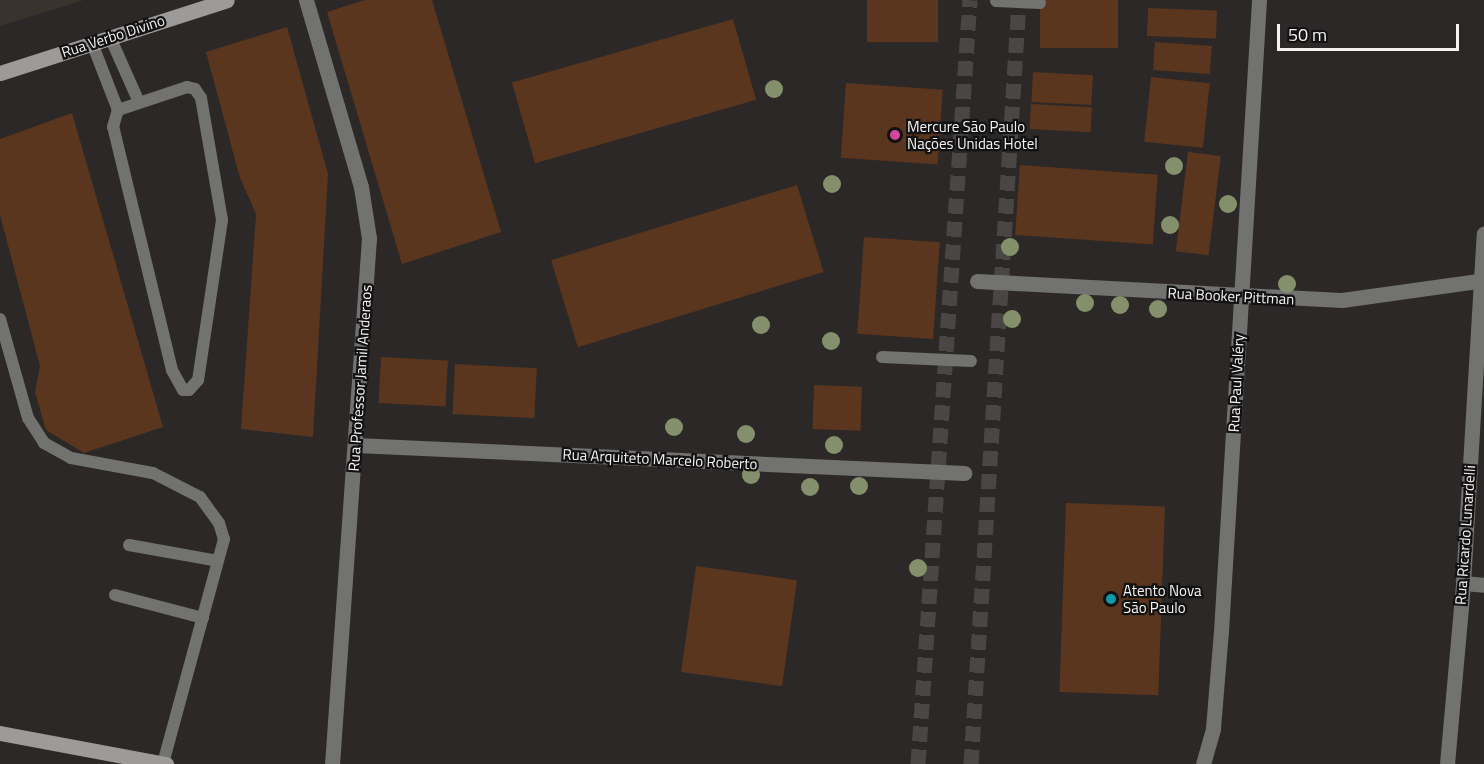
<!DOCTYPE html>
<meta charset="utf-8">
<style>
body{margin:0}
#map{position:relative;width:1484px;height:764px;overflow:hidden;background:#2b2827;font-family:"Titillium Web",sans-serif}
div>[style]{position:absolute}
.built>*{inset:0;background:#3a322d}
.building>*{inset:0;background:#5a361e;transform-origin:0 0}
.secondary-tunnel>*{height:15px;margin-top:-7.5px;transform-origin:0;background:repeating-linear-gradient(90deg,#494645 0 15px,transparent 0 23px)}
.lane>*{height:12px;margin:-6px;padding:0 6px;transform-origin:6px;border-radius:6px;background:#727270}
.street>*{height:15px;margin:-7.5px;padding:0 7.5px;transform-origin:7.5px;border-radius:7.5px;background:#727270}
.secondary>*{height:15px;margin:-7.5px;padding:0 7.5px;transform-origin:7.5px;border-radius:7.5px;background:#9c9b99}
.trees>*{width:18px;height:18px;margin:-9px;border-radius:50%;background:#83906b}
.dots>*{width:16px;height:16px;translate:-50% -50%;box-sizing:border-box;border:3px solid #121111;border-radius:50%}
span{translate:-50% -50%;white-space:nowrap;text-align:center;line-height:1.15;-webkit-text-stroke:4.5px #121111;paint-order:stroke}
.street-label{font-size:15px;color:#f5f3f2}
.poi-label{font-size:15px;color:#f5f3f2}
.left{translate:0 -50%;text-align:left}
.scale{position:absolute;left:1277px;top:24px;width:182px;height:27px;box-sizing:border-box;border:3px solid #f5f3f2;border-top:0;padding-left:8px;font-size:18px;line-height:21px;white-space:nowrap;color:#f5f3f2;-webkit-text-stroke:4px #121111;paint-order:stroke}
</style>
<div id="map">
<div class="built">
<div style="clip-path:polygon(0 0,84px 0,0 26px)"></div>
</div>
<div class="building">
<div style="clip-path:polygon(365px 0,432px 0,501px 232px,402px 264px,327px 12px)"></div>
<div style="left:867px;top:0;width:71px;height:42px"></div>
<div style="left:1040px;top:0;width:78px;height:48px"></div>
<div style="left:1148px;top:8px;width:69px;height:28px;rotate:2deg"></div>
<div style="left:733px;top:19px;width:84px;height:230px;rotate:74deg"></div>
<div style="clip-path:polygon(287px 27px,328px 174px,313px 437px,241px 429px,256px 214px,240px 178px,206px 52px)"></div>
<div style="left:1155px;top:42px;width:57px;height:28px;rotate:4deg"></div>
<div style="left:1033px;top:72px;width:60px;height:30px;rotate:3deg"></div>
<div style="left:1151px;top:77px;width:59px;height:65px;rotate:6deg"></div>
<div style="left:846px;top:83px;width:97px;height:75px;rotate:4deg"></div>
<div style="left:1031px;top:104px;width:61px;height:25px;rotate:3deg"></div>
<div style="clip-path:polygon(72px 113px,163px 427px,84px 453px,46px 430px,35px 392px,40px 366px,0 215px,0 139px)"></div>
<div style="left:1188px;top:152px;width:33px;height:100px;rotate:7deg"></div>
<div style="left:1020px;top:165px;width:138px;height:70px;rotate:4deg"></div>
<div style="left:797px;top:185px;width:91px;height:257px;rotate:73deg"></div>
<div style="left:864px;top:237px;width:76px;height:97px;rotate:4deg"></div>
<div style="left:381px;top:357px;width:67px;height:46px;rotate:3deg"></div>
<div style="left:455px;top:364px;width:82px;height:50px;rotate:3deg"></div>
<div style="left:814px;top:385px;width:48px;height:44px;rotate:2deg"></div>
<div style="left:1066px;top:503px;width:99px;height:189px;rotate:2deg"></div>
<div style="left:696px;top:566px;width:102px;height:107px;rotate:8deg"></div>
</div>
<div class="secondary-tunnel">
<div style="left:918px;top:764px;width:766px;rotate:-86.11deg"></div>
<div style="left:971px;top:764px;width:766px;rotate:-86.4deg"></div>
</div>
<div class="lane">
<div style="left:996px;top:1px;width:44px;rotate:2.6deg"></div>
<div style="left:110px;top:37px;width:71px;rotate:66deg"></div>
<div style="left:92px;top:43px;width:72px;rotate:68.8deg"></div>
<div style="left:187px;top:87px;width:8px;rotate:14deg"></div>
<div style="left:195px;top:89px;width:11px;rotate:56deg"></div>
<div style="left:201px;top:98px;width:124px;rotate:80.2deg"></div>
<div style="left:222px;top:220px;width:162px;rotate:98.5deg"></div>
<div style="left:198px;top:380px;width:13px;rotate:132deg"></div>
<div style="left:189px;top:390px;width:6px;rotate:180deg"></div>
<div style="left:183px;top:390px;width:23px;rotate:-119deg"></div>
<div style="left:172px;top:370px;width:250px;rotate:-103.6deg"></div>
<div style="left:113px;top:127px;width:18px;rotate:-74deg"></div>
<div style="left:118px;top:110px;width:73px;rotate:-18.4deg"></div>
<div style="left:0;top:319px;width:103px;rotate:74.2deg"></div>
<div style="left:28px;top:418px;width:30px;rotate:57deg"></div>
<div style="left:44px;top:443px;width:31px;rotate:29deg"></div>
<div style="left:71px;top:458px;width:83px;rotate:10.4deg"></div>
<div style="left:153px;top:473px;width:53px;rotate:27.1deg"></div>
<div style="left:200px;top:497px;width:32px;rotate:54deg"></div>
<div style="left:219px;top:523px;width:17px;rotate:73deg"></div>
<div style="left:224px;top:539px;width:232px;rotate:105.2deg"></div>
<div style="left:882px;top:357px;width:89px;rotate:2.6deg"></div>
<div style="left:129px;top:545px;width:90px;rotate:10.2deg"></div>
<div style="left:115px;top:595px;width:91px;rotate:14.6deg"></div>
</div>
<div class="street">
<div style="left:306px;top:0;width:195px;rotate:73.6deg"></div>
<div style="left:361px;top:187px;width:52px;rotate:81.1deg"></div>
<div style="left:369px;top:238px;width:527px;rotate:94.02deg"></div>
<div style="left:977px;top:281px;width:365px;rotate:3deg"></div>
<div style="left:1342px;top:300px;width:143px;rotate:-8deg"></div>
<div style="left:356px;top:445px;width:609px;rotate:2.64deg"></div>
<div style="left:1463px;top:583px;width:21px;rotate:5deg"></div>
<div style="left:1203px;top:764px;width:37px;rotate:-74deg"></div>
<div style="left:1213px;top:728px;width:97px;rotate:-85.3deg"></div>
<div style="left:1221px;top:631px;width:632px;rotate:-86.55deg"></div>
<div style="left:1447px;top:764px;width:182px;rotate:-84.9deg"></div>
<div style="left:1463px;top:583px;width:350px;rotate:-86.6deg"></div>
</div>
<div class="secondary">
<div style="left:0;top:73px;width:238px;rotate:-17.8deg"></div>
<div style="left:0;top:733px;width:169px;rotate:10.6deg"></div>
</div>
<div class="trees">
<div style="left:774px;top:89px"></div>
<div style="left:1174px;top:166px"></div>
<div style="left:832px;top:184px"></div>
<div style="left:1228px;top:204px"></div>
<div style="left:1170px;top:225px"></div>
<div style="left:1010px;top:247px"></div>
<div style="left:1287px;top:284px"></div>
<div style="left:1085px;top:303px"></div>
<div style="left:1120px;top:305px"></div>
<div style="left:1158px;top:309px"></div>
<div style="left:1012px;top:319px"></div>
<div style="left:761px;top:325px"></div>
<div style="left:831px;top:341px"></div>
<div style="left:674px;top:427px"></div>
<div style="left:746px;top:434px"></div>
<div style="left:834px;top:445px"></div>
<div style="left:751px;top:475px"></div>
<div style="left:859px;top:486px"></div>
<div style="left:810px;top:487px"></div>
<div style="left:918px;top:568px"></div>
</div>
<div class="dots">
<div style="left:895px;top:135px;background:#d1479c"></div>
<div style="left:1111px;top:599px;background:#0f9aa8"></div>
</div>
<div class="street-label">
<span style="left:113px;top:36px;rotate:-18deg">Rua Verbo Divino</span>
<span style="left:1231px;top:296px;rotate:3deg">Rua Booker Pittman</span>
<span style="left:360px;top:378px;rotate:-86deg">Rua Professor Jamil Anderaos</span>
<span style="left:1236px;top:383px;rotate:-87deg">Rua Paul Valéry</span>
<span style="left:660px;top:459px;rotate:3deg">Rua Arquiteto Marcelo Roberto</span>
<span style="left:1465px;top:535px;rotate:-86deg">Rua Ricardo Lunardelli</span>
</div>
<div class="poi-label">
<span class="left" style="left:907px;top:135px">Mercure São Paulo<br>Nações Unidas Hotel</span>
<span class="left" style="left:1123px;top:599px">Atento Nova<br>São Paulo</span>
</div>
<div class="scale">50 m</div>
</div>
